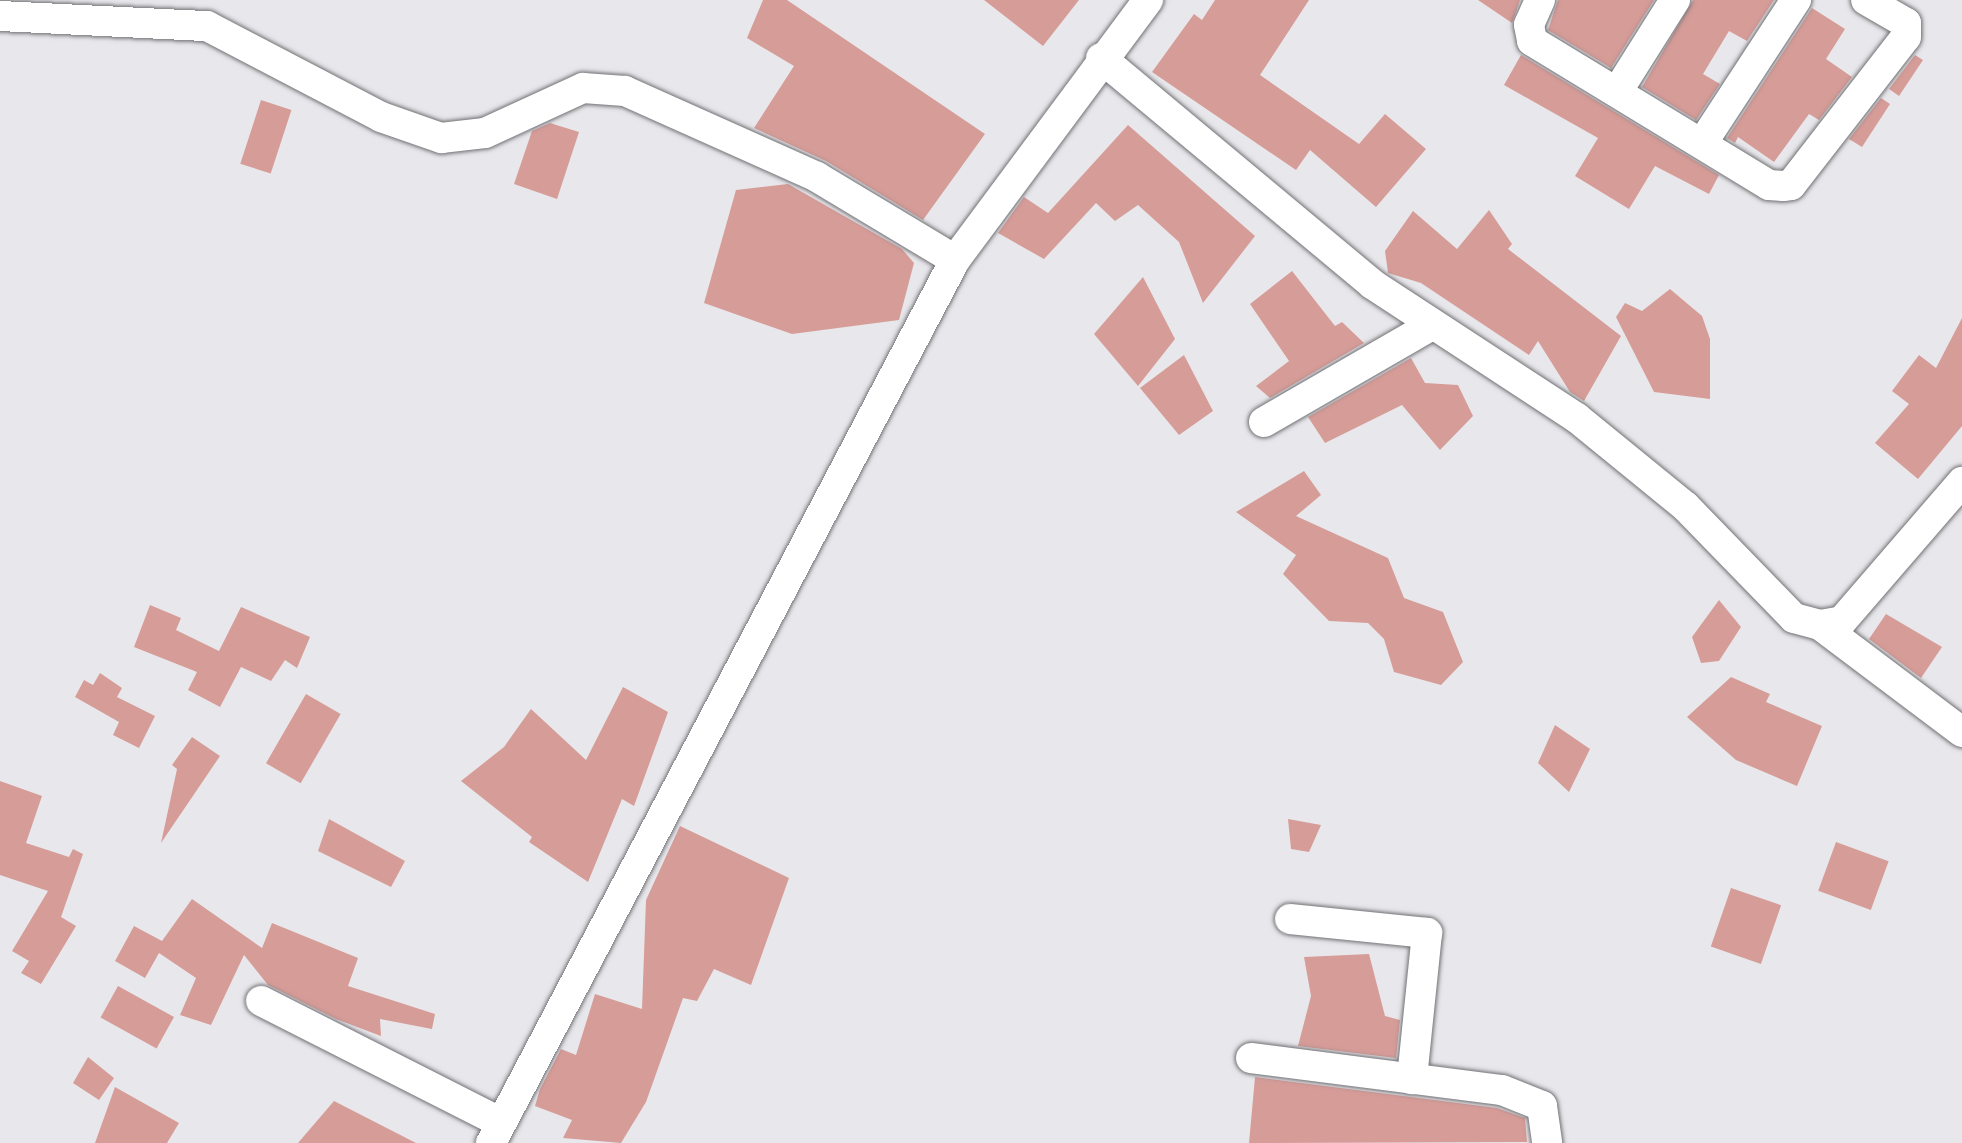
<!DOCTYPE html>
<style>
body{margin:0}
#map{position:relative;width:1962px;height:1143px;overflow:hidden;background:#e8e8ec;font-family:Montserrat,sans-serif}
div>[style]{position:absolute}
.building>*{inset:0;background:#d69c98;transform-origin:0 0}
.roads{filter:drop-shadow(0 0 2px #717175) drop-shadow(0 0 2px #717175)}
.minor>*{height:30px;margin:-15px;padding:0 15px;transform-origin:15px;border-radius:15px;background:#fff}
span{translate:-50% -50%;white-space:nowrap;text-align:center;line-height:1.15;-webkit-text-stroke:6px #fff;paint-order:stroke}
</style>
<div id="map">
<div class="building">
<div style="clip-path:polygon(763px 0,787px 0,985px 134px,923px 220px,826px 161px,754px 128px,794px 66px,747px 38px)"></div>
<div style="clip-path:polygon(984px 0,1079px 0,1043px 46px)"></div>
<div style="clip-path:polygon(1215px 0,1309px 0,1260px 75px,1359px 144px,1385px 114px,1426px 149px,1376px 207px,1310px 150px,1296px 170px,1152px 72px,1194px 14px,1202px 20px)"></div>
<div style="clip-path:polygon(1478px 0,1520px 0,1512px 23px)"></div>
<div style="clip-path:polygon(1558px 0,1654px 0,1611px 68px,1548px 30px)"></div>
<div style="clip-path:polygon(1693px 0,1774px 0,1747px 41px,1729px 31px,1703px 74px,1720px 84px,1696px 120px,1642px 87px)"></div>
<div style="clip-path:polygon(1812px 8px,1845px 29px,1826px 59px,1852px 77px,1819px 120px,1809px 114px,1774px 162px,1738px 137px,1735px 143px,1727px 138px)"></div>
<div style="clip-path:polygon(1521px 55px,1719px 175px,1709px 194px,1655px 166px,1629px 209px,1575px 176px,1598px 138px,1504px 85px)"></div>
<div style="clip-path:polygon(1915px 55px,1923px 60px,1899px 96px,1889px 89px)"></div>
<div style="clip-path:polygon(1881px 98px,1890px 104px,1862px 147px,1849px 139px)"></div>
<div style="left:261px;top:100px;width:32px;height:67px;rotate:18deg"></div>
<div style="clip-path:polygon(550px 123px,579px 132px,557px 199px,514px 184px,532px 131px)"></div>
<div style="clip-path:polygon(1128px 125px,1255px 236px,1203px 303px,1179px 242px,1138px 205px,1115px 221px,1096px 203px,1044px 259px,998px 233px,1024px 197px,1048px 213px)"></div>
<div style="clip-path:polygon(788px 184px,902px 249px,914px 263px,899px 320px,792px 334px,704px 303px,736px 190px)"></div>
<div style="clip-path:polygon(1489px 210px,1512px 244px,1508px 249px,1621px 336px,1584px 401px,1570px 392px,1538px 341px,1529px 355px,1421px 283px,1388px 273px,1385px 251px,1413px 211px,1457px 249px)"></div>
<div style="clip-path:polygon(1292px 271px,1335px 326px,1342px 322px,1364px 343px,1270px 398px,1256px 386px,1289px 361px,1250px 304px)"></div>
<div style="clip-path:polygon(1143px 277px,1175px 339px,1138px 386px,1094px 334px)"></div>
<div style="clip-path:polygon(1670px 289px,1702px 316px,1710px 339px,1710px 399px,1654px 392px,1616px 317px,1625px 303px,1642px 311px)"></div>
<div style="clip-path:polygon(1962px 318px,1962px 426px,1918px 479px,1875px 443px,1909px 404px,1892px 391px,1919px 355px,1936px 368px)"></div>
<div style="clip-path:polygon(1184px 355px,1213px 411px,1179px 435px,1140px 388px)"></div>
<div style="clip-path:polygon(1411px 358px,1425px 383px,1458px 385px,1473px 416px,1440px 450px,1402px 405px,1325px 443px,1308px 417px)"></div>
<div style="clip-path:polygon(1304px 471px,1321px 495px,1296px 516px,1388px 558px,1404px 598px,1443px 612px,1463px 662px,1441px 685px,1394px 672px,1384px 639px,1368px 623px,1329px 621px,1283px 574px,1296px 555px,1236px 512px)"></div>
<div style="clip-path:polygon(1719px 600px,1741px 627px,1719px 661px,1701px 663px,1692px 637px)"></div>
<div style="clip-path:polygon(150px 605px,181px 618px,176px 630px,219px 651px,241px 607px,310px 637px,297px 668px,285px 660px,271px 681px,241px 667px,220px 707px,188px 690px,197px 672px,134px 647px)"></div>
<div style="clip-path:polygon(1886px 614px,1942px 647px,1921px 678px,1869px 639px)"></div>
<div style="clip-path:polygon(100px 673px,122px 688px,117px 697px,155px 716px,139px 748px,113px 735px,119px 722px,75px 697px,84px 680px,93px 685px)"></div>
<div style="clip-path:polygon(1731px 677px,1770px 694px,1766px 702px,1822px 726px,1797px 786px,1736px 760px,1687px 717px)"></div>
<div style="clip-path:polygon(623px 687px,668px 712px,634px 806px,622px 799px,588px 882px,529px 842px,532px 837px,461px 781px,504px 747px,531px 709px,586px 760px)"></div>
<div style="left:306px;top:694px;width:40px;height:80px;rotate:30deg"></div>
<div style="clip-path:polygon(1555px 725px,1590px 749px,1569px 792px,1538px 763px)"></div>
<div style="clip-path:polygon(192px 737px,220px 756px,161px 843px,177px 769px,172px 765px)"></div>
<div style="clip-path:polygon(0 781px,42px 796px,26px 843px,69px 857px,73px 849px,83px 854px,61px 917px,76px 926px,41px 984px,21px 973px,29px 961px,12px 951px,48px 891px,0 875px)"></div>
<div style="clip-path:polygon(329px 819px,405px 861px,391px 887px,318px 851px)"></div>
<div style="clip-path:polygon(1288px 819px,1321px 825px,1309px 852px,1291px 849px)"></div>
<div style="clip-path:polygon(680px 826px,789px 878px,751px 985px,714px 969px,697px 1001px,683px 998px,646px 1102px,621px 1143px,563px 1138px,572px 1120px,535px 1106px,540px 1089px,561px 1049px,576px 1055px,595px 994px,642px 1009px,646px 900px)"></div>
<div style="left:1836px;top:842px;width:56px;height:52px;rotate:20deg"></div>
<div style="left:1731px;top:888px;width:53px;height:62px;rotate:19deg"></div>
<div style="clip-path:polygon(192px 899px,262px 948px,272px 923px,358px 958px,348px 986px,435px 1014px,432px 1029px,380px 1019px,381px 1036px,336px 1019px,268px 985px,244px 955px,211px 1025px,180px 1015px,196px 978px,159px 953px,145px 978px,115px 961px,134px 926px,162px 941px)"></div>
<div style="clip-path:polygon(1369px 954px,1385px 1016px,1400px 1020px,1396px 1058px,1298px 1046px,1311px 996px,1304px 957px)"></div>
<div style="left:118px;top:986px;width:64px;height:36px;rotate:29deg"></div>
<div style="clip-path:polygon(88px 1057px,114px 1078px,99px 1100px,73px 1083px)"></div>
<div style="clip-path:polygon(1255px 1077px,1497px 1108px,1525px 1118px,1527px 1142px,1249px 1143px)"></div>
<div style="clip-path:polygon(115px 1087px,179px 1123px,167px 1143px,95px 1143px)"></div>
<div style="clip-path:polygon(334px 1101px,416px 1143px,298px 1143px)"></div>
</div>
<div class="roads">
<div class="minor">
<div style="left:1540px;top:0;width:27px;rotate:114deg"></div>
<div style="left:1529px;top:25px;width:16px;rotate:79deg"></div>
<div style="left:1532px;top:41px;width:277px;rotate:31.3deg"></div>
<div style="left:1769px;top:185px;width:14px;rotate:4deg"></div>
<div style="left:1783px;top:186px;width:8px;rotate:-7deg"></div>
<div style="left:1791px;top:185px;width:187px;rotate:-52.2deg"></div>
<div style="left:1906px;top:37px;width:14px;rotate:-90deg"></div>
<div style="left:1906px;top:23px;width:46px;rotate:-150.1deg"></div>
<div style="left:0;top:16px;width:207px;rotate:2.8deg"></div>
<div style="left:207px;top:26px;width:196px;rotate:27.6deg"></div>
<div style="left:381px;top:117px;width:64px;rotate:19.3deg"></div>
<div style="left:441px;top:138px;width:44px;rotate:-6.5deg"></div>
<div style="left:485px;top:133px;width:108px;rotate:-24.7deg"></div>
<div style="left:583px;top:88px;width:42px;rotate:4.1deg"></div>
<div style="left:625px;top:91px;width:210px;rotate:24.1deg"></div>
<div style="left:817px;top:177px;width:161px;rotate:31deg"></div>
<div style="left:1101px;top:58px;width:353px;rotate:39.8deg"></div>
<div style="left:1372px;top:284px;width:245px;rotate:33.2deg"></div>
<div style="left:1577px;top:418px;width:139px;rotate:39.2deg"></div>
<div style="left:1685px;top:506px;width:156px;rotate:45.8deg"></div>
<div style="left:1794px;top:618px;width:27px;rotate:15deg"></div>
<div style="left:1820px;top:625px;width:22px;rotate:-10deg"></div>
<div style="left:1842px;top:621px;width:184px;rotate:-49.2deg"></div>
<div style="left:1617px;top:92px;width:109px;rotate:-57.8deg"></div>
<div style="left:1703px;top:142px;width:170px;rotate:-56.8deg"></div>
<div style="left:1264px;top:422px;width:192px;rotate:-30deg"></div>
<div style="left:1820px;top:625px;width:178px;rotate:37deg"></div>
<div style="left:1290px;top:919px;width:138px;rotate:5.8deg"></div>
<div style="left:1427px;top:933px;width:147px;rotate:95.9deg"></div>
<div style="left:261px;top:1001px;width:269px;rotate:26.9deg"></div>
<div style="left:1251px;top:1058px;width:253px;rotate:7.3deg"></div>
<div style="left:1502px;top:1090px;width:43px;rotate:21.8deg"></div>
<div style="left:1542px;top:1106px;width:37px;rotate:82deg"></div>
<div style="left:491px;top:1143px;width:997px;rotate:-62.28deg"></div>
<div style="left:955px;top:260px;width:324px;rotate:-53.4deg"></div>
</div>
</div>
</div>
